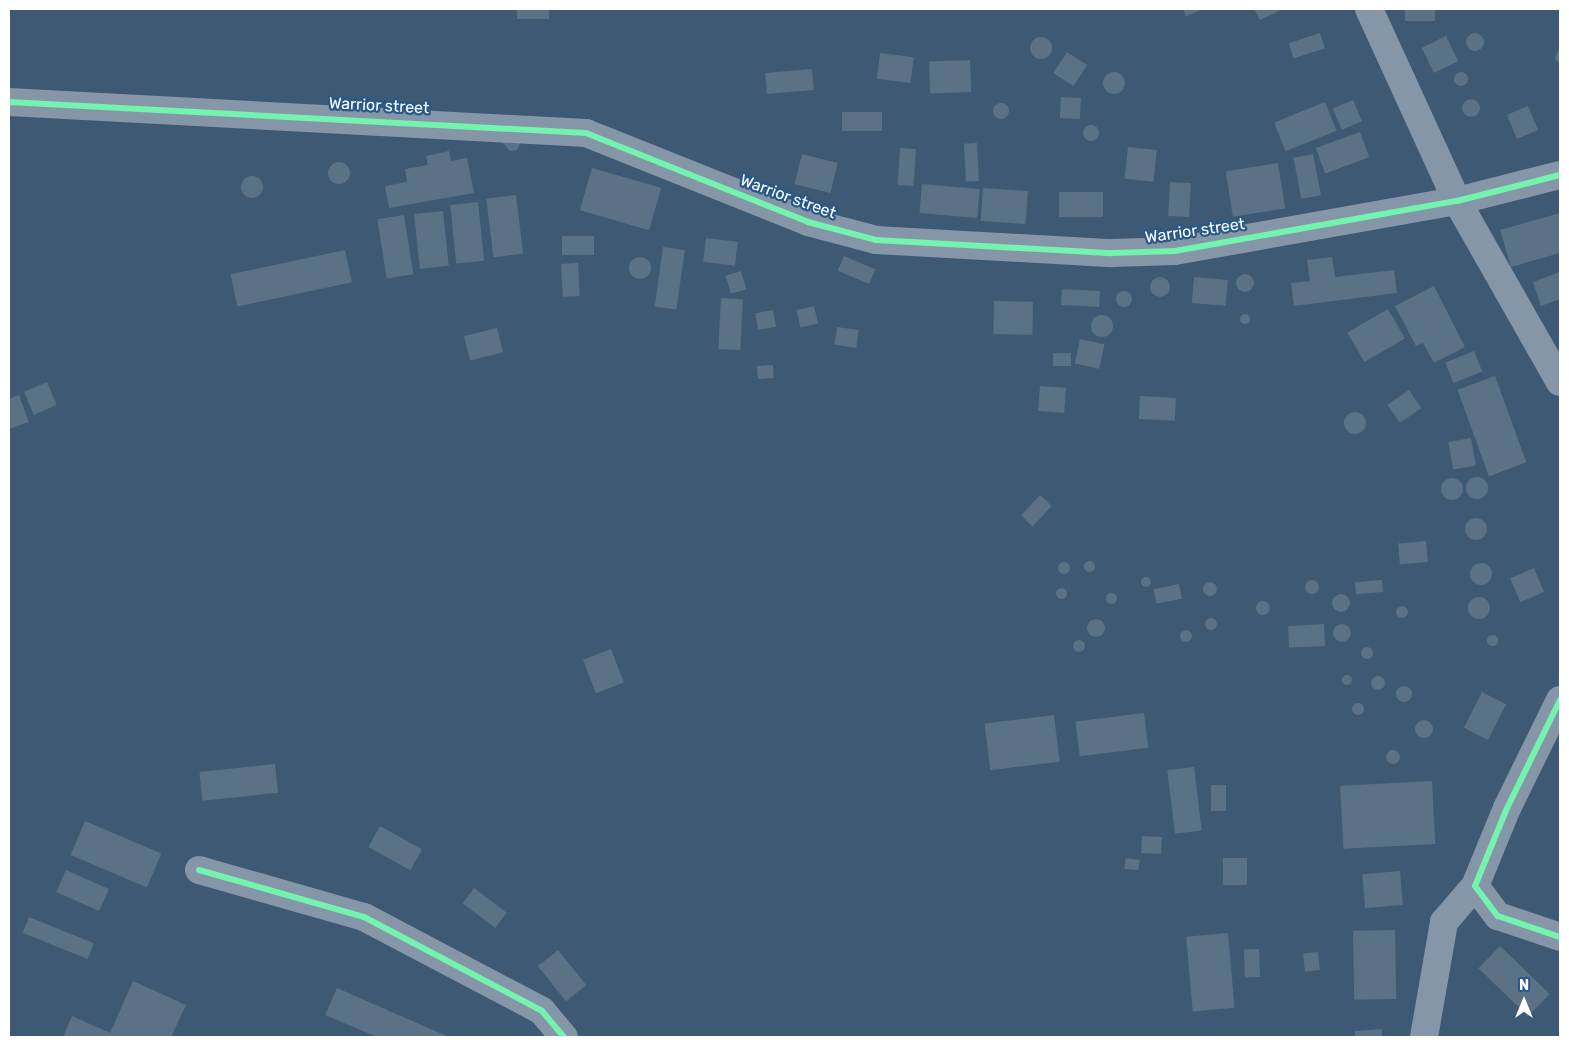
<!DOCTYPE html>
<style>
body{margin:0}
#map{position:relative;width:1569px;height:1046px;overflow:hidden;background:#3e5973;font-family:Rubik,sans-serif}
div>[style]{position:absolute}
.building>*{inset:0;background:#5b7185;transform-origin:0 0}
.round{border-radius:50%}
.minor>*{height:28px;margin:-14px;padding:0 14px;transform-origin:14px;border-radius:14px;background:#8596a8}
.cycleway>*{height:6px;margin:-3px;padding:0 3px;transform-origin:3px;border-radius:3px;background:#73f3ae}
span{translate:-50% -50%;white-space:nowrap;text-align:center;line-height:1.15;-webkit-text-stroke:4.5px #285989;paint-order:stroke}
.street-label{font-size:16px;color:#fff}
.frame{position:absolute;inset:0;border:10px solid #fff;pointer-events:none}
.north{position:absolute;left:1499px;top:976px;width:50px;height:50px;-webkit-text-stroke:4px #285989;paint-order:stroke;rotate:0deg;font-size:14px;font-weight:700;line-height:20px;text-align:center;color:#fff}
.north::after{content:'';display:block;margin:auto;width:18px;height:22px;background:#fff;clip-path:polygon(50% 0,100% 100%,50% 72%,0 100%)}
</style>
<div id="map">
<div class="building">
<div style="left:517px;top:9px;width:32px;height:10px"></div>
<div style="clip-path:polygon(1183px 9px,1198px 9px,1199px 11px,1186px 16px)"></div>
<div style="clip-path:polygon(1254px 9px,1283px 9px,1260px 20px)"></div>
<div style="left:1405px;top:9px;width:30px;height:12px"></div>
<div style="left:1320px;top:33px;width:16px;height:33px;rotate:72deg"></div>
<div class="round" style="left:1466px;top:33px;width:18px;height:18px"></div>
<div style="left:1446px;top:36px;width:28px;height:27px;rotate:64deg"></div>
<div class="round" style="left:1030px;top:37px;width:22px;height:22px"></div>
<div style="clip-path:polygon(1560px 46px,1560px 65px,1555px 58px)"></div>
<div style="left:1067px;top:52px;width:24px;height:25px;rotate:33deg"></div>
<div style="left:880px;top:53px;width:34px;height:26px;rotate:7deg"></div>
<div style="left:970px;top:60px;width:32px;height:41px;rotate:88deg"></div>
<div style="left:812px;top:69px;width:21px;height:47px;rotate:85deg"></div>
<div class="round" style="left:1454px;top:72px;width:14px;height:14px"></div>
<div class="round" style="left:1103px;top:72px;width:22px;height:22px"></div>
<div style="left:1061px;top:97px;width:20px;height:21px;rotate:3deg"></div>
<div class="round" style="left:1462px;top:99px;width:18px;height:18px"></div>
<div style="left:1353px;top:100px;width:23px;height:22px;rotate:67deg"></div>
<div style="left:1325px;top:102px;width:31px;height:55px;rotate:68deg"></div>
<div class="round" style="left:993px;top:103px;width:16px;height:16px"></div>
<div style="left:1528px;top:106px;width:26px;height:23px;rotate:67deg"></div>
<div style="left:882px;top:112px;width:19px;height:40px;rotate:90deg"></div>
<div class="round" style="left:1083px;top:125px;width:16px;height:16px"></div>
<div style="left:1360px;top:132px;width:27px;height:47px;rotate:70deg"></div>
<div style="clip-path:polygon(523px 138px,517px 150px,510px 151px,501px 141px)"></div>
<div style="left:977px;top:143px;width:38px;height:13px;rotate:87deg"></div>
<div style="left:1128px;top:147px;width:29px;height:32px;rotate:6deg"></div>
<div style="left:900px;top:148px;width:16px;height:37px;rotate:4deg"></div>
<div style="clip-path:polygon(449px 151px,451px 161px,467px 158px,474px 193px,389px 208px,385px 186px,407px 182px,405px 169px,428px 165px,426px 156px)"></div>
<div style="left:802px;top:154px;width:37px;height:31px;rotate:14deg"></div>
<div style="left:1313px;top:154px;width:42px;height:20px;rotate:79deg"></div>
<div class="round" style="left:328px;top:162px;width:22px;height:22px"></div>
<div style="left:1278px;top:163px;width:46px;height:53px;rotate:81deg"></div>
<div style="left:592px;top:168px;width:72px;height:44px;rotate:16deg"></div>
<div class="round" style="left:241px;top:176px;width:22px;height:22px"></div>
<div style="left:1170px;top:182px;width:21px;height:34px;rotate:3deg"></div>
<div style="left:922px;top:184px;width:58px;height:29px;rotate:5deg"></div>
<div style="left:983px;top:188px;width:45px;height:33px;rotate:4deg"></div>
<div style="left:1059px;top:192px;width:44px;height:25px"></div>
<div style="left:516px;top:195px;width:59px;height:30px;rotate:83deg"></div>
<div style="left:478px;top:202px;width:59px;height:28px;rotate:84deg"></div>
<div style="left:443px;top:211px;width:55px;height:29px;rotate:84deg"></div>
<div style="clip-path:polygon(1560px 213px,1560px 253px,1511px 267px,1500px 230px)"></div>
<div style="left:404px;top:215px;width:60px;height:27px;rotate:81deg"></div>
<div style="left:594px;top:236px;width:19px;height:32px;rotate:90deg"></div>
<div style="left:706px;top:238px;width:32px;height:24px;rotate:7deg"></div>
<div style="left:663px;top:247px;width:22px;height:60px;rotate:8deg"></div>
<div style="left:345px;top:250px;width:33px;height:117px;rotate:78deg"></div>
<div style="left:844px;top:256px;width:34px;height:16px;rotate:23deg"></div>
<div style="clip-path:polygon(1332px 257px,1335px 277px,1394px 270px,1397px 293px,1294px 306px,1291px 283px,1310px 281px,1307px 260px)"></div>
<div class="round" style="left:629px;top:257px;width:22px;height:22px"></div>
<div style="left:578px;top:263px;width:33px;height:17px;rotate:87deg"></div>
<div style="left:741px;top:271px;width:19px;height:16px;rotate:74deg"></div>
<div style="clip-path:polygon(1560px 272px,1560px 299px,1541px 306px,1533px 282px)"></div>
<div class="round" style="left:1236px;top:274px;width:18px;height:18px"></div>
<div class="round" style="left:1150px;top:277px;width:20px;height:20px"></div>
<div style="left:1194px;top:277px;width:34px;height:26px;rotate:5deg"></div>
<div style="clip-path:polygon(1434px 286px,1465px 347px,1434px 363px,1423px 343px,1416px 346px,1395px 306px)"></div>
<div style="left:1062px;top:289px;width:38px;height:16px;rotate:3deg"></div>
<div class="round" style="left:1116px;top:291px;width:16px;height:16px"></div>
<div style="left:721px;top:298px;width:22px;height:51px;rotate:3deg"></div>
<div style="left:994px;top:301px;width:39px;height:33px;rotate:1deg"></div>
<div style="left:814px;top:306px;width:18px;height:18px;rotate:77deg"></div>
<div style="left:1388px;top:309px;width:34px;height:47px;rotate:60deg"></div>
<div style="left:773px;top:310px;width:17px;height:18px;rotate:80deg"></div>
<div class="round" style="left:1240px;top:314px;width:10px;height:10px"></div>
<div class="round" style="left:1091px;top:315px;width:22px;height:22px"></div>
<div style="left:837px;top:327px;width:22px;height:18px;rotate:8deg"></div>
<div style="left:497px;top:328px;width:25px;height:34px;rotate:76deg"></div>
<div style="left:1080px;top:339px;width:25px;height:25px;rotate:12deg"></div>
<div style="left:1474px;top:351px;width:22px;height:31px;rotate:68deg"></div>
<div style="left:1053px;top:353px;width:18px;height:13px"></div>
<div style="left:773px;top:365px;width:13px;height:16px;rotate:86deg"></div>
<div style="left:1495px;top:376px;width:92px;height:40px;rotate:70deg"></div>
<div style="left:47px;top:382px;width:25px;height:25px;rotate:67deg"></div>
<div style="left:1040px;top:386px;width:26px;height:25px;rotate:4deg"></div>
<div style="left:1409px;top:390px;width:22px;height:26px;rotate:56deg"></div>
<div style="clip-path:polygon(19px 395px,29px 422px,9px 429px,9px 399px)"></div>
<div style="left:1140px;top:396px;width:36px;height:23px;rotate:3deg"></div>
<div class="round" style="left:1344px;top:412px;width:22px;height:22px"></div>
<div style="left:1471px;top:438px;width:28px;height:23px;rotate:80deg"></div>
<div class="round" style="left:1466px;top:477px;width:22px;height:22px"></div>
<div class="round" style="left:1441px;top:478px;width:22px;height:22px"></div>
<div style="left:1040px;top:495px;width:16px;height:28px;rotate:43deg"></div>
<div class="round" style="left:1465px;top:518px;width:22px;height:22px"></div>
<div style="left:1426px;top:541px;width:21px;height:28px;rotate:85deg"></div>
<div class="round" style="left:1083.5px;top:560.5px;width:11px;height:11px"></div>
<div class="round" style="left:1058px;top:562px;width:12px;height:12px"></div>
<div class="round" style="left:1470px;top:563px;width:22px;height:22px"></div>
<div style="left:1534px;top:568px;width:26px;height:26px;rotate:67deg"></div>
<div class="round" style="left:1141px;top:577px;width:10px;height:10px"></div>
<div style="left:1382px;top:580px;width:12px;height:27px;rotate:85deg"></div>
<div class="round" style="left:1305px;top:580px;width:14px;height:14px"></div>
<div class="round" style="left:1203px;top:582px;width:14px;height:14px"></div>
<div style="left:1179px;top:584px;width:15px;height:26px;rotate:79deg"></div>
<div class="round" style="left:1055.5px;top:587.5px;width:11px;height:11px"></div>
<div class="round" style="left:1105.5px;top:592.5px;width:11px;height:11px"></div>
<div class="round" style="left:1332px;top:594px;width:18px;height:18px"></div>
<div class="round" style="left:1468px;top:597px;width:22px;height:22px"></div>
<div class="round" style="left:1256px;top:601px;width:14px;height:14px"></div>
<div class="round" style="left:1396px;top:606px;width:12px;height:12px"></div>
<div class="round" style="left:1205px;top:618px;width:12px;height:12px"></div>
<div class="round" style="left:1087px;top:619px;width:18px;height:18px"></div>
<div class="round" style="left:1333px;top:624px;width:18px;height:18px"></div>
<div style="left:1324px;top:624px;width:22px;height:36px;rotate:87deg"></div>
<div class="round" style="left:1180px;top:630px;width:12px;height:12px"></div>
<div class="round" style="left:1486.5px;top:634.5px;width:11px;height:11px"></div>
<div class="round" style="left:1073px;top:640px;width:12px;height:12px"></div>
<div class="round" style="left:1361px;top:647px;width:12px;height:12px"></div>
<div style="left:611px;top:649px;width:36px;height:30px;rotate:69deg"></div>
<div class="round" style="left:1342px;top:675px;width:10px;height:10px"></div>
<div class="round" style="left:1371px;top:676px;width:14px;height:14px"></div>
<div class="round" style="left:1396px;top:686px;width:16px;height:16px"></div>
<div style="left:1482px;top:692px;width:27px;height:40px;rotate:27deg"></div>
<div class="round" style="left:1352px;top:703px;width:12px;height:12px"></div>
<div style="left:1144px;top:713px;width:35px;height:69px;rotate:83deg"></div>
<div style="left:1054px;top:715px;width:47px;height:70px;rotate:83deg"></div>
<div class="round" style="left:1415px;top:720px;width:18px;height:18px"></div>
<div class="round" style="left:1386px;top:750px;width:14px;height:14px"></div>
<div style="left:275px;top:764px;width:29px;height:76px;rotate:84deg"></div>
<div style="left:1194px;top:767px;width:64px;height:27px;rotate:83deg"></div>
<div style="left:1432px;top:781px;width:63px;height:92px;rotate:87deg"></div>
<div style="left:1211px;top:785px;width:15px;height:26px"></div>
<div style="left:85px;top:821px;width:83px;height:37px;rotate:23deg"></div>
<div style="left:380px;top:826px;width:48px;height:24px;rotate:29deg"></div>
<div style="left:1142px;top:836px;width:20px;height:17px;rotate:3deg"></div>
<div style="clip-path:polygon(1126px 858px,1140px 860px,1138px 870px,1124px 869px)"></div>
<div style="left:1223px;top:858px;width:24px;height:27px"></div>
<div style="left:66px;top:870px;width:47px;height:24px;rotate:24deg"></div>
<div style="left:1400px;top:871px;width:34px;height:38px;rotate:85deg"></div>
<div style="left:474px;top:888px;width:41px;height:19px;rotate:37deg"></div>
<div style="left:29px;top:917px;width:70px;height:17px;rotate:22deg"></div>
<div style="left:1395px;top:930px;width:69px;height:42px;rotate:89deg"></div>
<div style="left:1228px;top:933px;width:75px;height:42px;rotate:85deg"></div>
<div style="left:1500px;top:946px;width:69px;height:31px;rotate:44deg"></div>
<div style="left:1259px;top:949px;width:28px;height:15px;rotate:88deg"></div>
<div style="left:558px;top:950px;width:45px;height:26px;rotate:51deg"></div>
<div style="left:1318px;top:952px;width:18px;height:15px;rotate:84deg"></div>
<div style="clip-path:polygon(133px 981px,186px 1005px,171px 1037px,63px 1037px,72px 1016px,110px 1033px)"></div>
<div style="clip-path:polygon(337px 988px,449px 1037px,377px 1037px,325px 1015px)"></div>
<div style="clip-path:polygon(1382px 1029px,1382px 1037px,1355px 1037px,1355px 1031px)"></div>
</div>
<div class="minor">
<div style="left:1369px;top:9px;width:211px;rotate:65.4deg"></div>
<div style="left:1457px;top:201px;width:208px;rotate:60.4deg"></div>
<div style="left:9px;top:102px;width:578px;rotate:3.08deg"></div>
<div style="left:586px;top:133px;width:239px;rotate:21.8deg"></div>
<div style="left:808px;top:222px;width:70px;rotate:14.8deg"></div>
<div style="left:876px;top:240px;width:236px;rotate:3.2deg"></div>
<div style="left:1112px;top:253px;width:63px;rotate:-1.8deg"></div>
<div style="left:1175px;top:251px;width:286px;rotate:-10.1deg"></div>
<div style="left:1457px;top:201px;width:106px;rotate:-14.2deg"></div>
<div style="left:1560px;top:700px;width:120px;rotate:116.1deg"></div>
<div style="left:1507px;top:808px;width:84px;rotate:112.3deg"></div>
<div style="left:1475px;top:886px;width:38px;rotate:53deg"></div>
<div style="left:1498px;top:916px;width:65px;rotate:18.7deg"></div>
<div style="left:199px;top:870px;width:172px;rotate:15.9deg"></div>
<div style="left:364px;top:917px;width:201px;rotate:27.8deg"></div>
<div style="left:542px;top:1011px;width:34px;rotate:50deg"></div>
<div style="left:1424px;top:1037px;width:117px;rotate:-80.1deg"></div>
<div style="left:1444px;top:922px;width:48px;rotate:-49.3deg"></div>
</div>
<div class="cycleway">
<div style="left:9px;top:102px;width:578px;rotate:3.08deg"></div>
<div style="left:586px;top:133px;width:239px;rotate:21.8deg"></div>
<div style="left:808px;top:222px;width:70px;rotate:14.8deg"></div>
<div style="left:876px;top:240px;width:236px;rotate:3.2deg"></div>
<div style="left:1112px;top:253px;width:63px;rotate:-1.8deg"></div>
<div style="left:1175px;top:251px;width:286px;rotate:-10.1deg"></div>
<div style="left:1457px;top:201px;width:106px;rotate:-14.2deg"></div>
<div style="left:1560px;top:700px;width:120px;rotate:116.1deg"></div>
<div style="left:1507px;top:808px;width:84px;rotate:112.3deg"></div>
<div style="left:1475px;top:886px;width:38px;rotate:53deg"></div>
<div style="left:1498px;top:916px;width:65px;rotate:18.7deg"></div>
<div style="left:199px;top:870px;width:172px;rotate:15.9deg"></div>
<div style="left:364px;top:917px;width:201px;rotate:27.8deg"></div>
<div style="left:542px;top:1011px;width:34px;rotate:50deg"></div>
</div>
<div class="street-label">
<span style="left:379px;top:106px;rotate:3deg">Warrior street</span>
<span style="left:788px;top:197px;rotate:20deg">Warrior street</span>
<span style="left:1195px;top:231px;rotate:-8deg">Warrior street</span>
</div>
<div class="frame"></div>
<div class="north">N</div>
</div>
